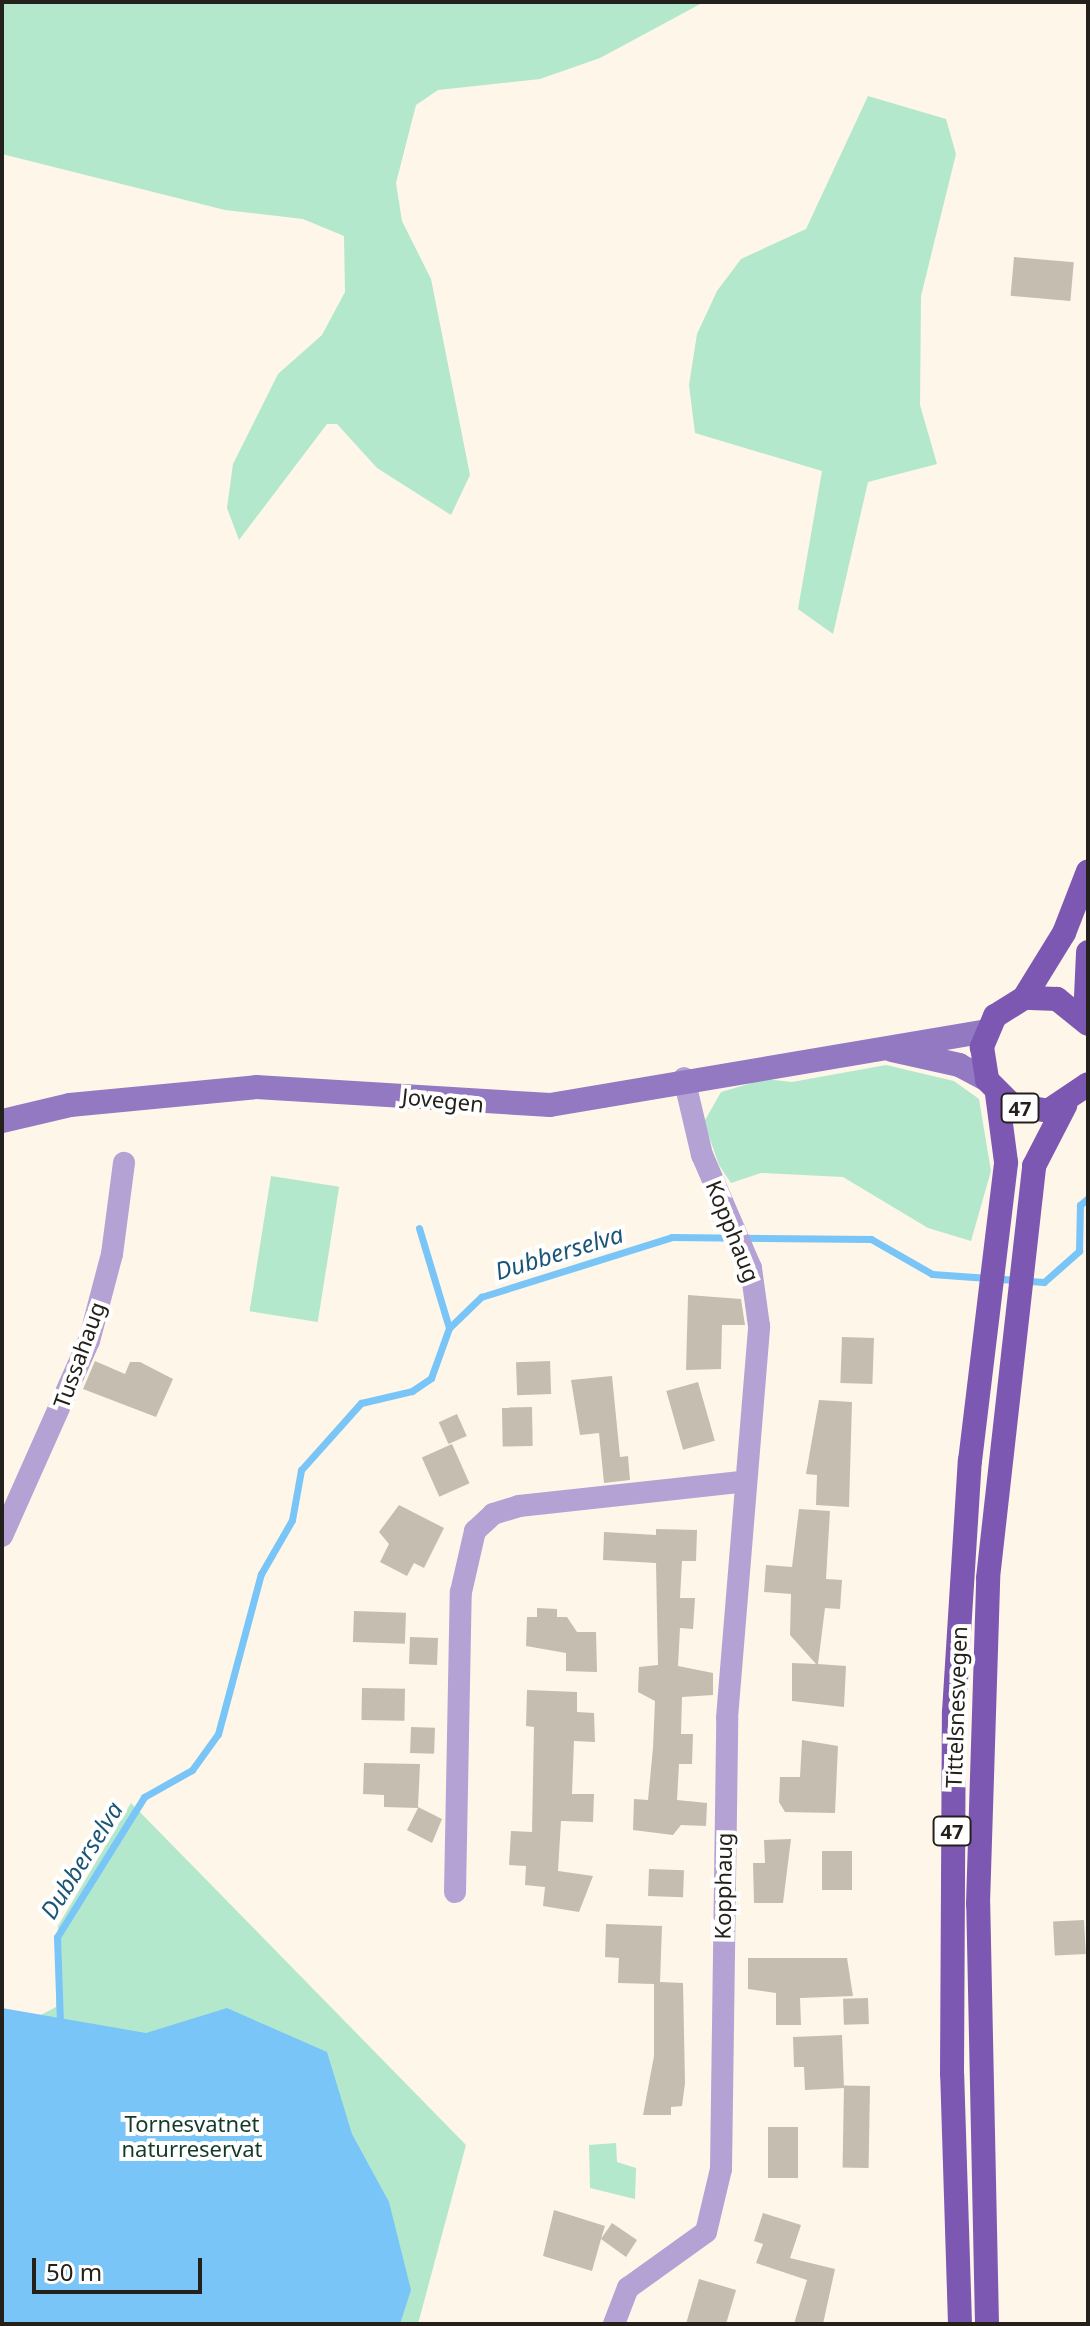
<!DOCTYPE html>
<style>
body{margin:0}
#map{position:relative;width:1090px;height:2326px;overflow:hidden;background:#fef6e8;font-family:"Noto Sans",sans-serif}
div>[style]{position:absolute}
.green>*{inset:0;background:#b3e8cd;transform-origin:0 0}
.water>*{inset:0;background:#79c5f8}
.stream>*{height:7px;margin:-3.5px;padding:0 3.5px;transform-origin:3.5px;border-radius:3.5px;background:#79c5f8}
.building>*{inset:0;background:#c5bdb0;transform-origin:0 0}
.street>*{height:22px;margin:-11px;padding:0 11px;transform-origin:11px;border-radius:11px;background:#b4a2d5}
.secondary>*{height:24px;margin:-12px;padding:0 12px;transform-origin:12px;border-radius:12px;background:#9378c2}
.primary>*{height:24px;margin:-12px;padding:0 12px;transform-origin:12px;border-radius:12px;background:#7d58b3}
span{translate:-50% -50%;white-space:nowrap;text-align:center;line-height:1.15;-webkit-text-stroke:8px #fff;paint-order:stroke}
.shield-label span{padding:2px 6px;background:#fff;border:2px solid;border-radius:6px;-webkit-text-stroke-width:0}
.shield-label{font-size:20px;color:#24211c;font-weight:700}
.street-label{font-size:22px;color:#24211c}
.park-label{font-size:22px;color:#133a29}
.water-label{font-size:24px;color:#1c5577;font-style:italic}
.frame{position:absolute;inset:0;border:4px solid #24211c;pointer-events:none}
.scale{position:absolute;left:32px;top:2258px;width:170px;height:36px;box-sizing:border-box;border:4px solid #24211c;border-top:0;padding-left:10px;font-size:24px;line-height:28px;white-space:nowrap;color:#24211c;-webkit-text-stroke:6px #fff;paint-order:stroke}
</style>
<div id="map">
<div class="green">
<div style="clip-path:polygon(2px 2px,704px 2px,600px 58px,540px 79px,438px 90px,416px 105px,396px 183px,402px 221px,431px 279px,470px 475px,451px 515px,377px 468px,337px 424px,327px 424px,239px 540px,227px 508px,233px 464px,278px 374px,322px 335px,345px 292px,344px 236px,303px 219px,225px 210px,2px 154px)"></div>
<div style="clip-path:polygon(868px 96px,946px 119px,956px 154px,921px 296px,920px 405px,937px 464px,868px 482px,833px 634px,798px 609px,822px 471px,695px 433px,689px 385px,697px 334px,717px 291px,741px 259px,806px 229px)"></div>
<div style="clip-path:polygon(886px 1065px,954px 1081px,979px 1099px,991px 1171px,971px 1241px,928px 1228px,843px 1177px,761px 1173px,731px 1183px,719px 1165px,704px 1122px,721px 1092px,766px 1079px,792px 1082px)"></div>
<div style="left:271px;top:1176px;width:69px;height:137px;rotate:9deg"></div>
<div style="clip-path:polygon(131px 1803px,466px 2145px,418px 2324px,2px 2324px,29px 2021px,56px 2007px,58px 1926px)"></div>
<div style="clip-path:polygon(616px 2143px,617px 2162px,636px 2168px,635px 2199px,590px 2188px,589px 2145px)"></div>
</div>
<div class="water">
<div style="clip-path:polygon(2px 2008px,146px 2033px,227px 2008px,327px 2052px,352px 2134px,389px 2202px,411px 2290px,400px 2324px,2px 2324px)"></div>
</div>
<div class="stream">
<div style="left:419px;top:1228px;width:104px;rotate:73.3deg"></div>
<div style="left:60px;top:2023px;width:86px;rotate:-92deg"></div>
<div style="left:57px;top:1937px;width:165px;rotate:-58.1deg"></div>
<div style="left:144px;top:1797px;width:55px;rotate:-29.4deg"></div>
<div style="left:192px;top:1770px;width:44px;rotate:-54.2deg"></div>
<div style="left:218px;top:1734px;width:166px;rotate:-75deg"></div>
<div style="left:261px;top:1574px;width:62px;rotate:-60.1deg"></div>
<div style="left:292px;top:1520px;width:51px;rotate:-79.8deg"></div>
<div style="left:301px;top:1470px;width:90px;rotate:-48.2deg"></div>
<div style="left:361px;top:1403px;width:52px;rotate:-13.2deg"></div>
<div style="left:412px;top:1391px;width:23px;rotate:-34deg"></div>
<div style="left:431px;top:1378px;width:53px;rotate:-70.2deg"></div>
<div style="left:449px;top:1328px;width:45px;rotate:-44.1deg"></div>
<div style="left:481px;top:1297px;width:200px;rotate:-17.4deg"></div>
<div style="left:672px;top:1237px;width:199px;rotate:0.6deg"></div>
<div style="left:871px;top:1239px;width:70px;rotate:29.8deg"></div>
<div style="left:932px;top:1274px;width:112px;rotate:4.1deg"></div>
<div style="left:1044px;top:1282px;width:47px;rotate:-41.5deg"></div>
<div style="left:1079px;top:1251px;width:46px;rotate:-88.8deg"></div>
<div style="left:1080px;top:1205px;width:11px;rotate:-41deg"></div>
</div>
<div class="building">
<div style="left:1014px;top:257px;width:60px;height:39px;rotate:5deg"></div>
<div style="clip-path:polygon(688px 1295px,741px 1299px,745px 1325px,722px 1325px,721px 1369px,686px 1370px)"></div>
<div style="left:842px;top:1337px;width:32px;height:46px;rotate:2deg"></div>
<div style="clip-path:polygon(95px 1361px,125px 1374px,130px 1362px,140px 1362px,173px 1379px,156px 1417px,83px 1389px)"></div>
<div style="left:550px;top:1361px;width:33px;height:34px;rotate:88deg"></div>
<div style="clip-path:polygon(612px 1376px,620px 1457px,628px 1456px,630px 1480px,604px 1483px,599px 1433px,580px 1435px,571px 1380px)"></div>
<div style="left:698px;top:1382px;width:61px;height:33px;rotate:74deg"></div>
<div style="clip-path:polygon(819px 1400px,852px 1402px,849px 1507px,816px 1505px,817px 1475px,806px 1474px)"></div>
<div style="left:532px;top:1407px;width:39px;height:30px;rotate:89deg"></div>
<div style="left:457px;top:1414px;width:24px;height:20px;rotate:66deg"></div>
<div style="left:452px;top:1444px;width:43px;height:33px;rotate:66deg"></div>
<div style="clip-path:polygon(399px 1505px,444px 1528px,424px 1568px,414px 1563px,407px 1576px,380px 1562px,389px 1544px,379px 1532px)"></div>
<div style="clip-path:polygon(799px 1509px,830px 1511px,826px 1579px,842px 1580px,840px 1609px,825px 1608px,818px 1664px,846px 1666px,844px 1707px,792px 1701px,792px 1663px,816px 1664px,790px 1635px,791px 1594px,764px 1592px,766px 1565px,792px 1567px)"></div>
<div style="clip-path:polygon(656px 1529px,697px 1530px,696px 1561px,682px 1561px,680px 1598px,695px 1598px,693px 1629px,680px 1628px,678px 1666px,713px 1673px,713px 1695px,682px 1697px,681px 1734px,693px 1734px,692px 1764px,679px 1764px,677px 1800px,707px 1803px,706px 1826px,681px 1825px,673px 1835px,633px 1830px,634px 1799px,648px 1800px,653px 1748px,655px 1701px,638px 1692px,639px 1667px,658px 1665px,656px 1563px,603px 1560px,604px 1532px,656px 1535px)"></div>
<div style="clip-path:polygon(537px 1608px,557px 1609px,557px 1617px,567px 1617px,577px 1632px,596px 1632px,597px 1672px,566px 1671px,566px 1653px,526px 1646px,527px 1617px,537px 1617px)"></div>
<div style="left:354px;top:1611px;width:52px;height:31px;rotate:2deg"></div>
<div style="left:410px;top:1637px;width:28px;height:27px;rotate:2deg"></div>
<div style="left:362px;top:1688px;width:43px;height:32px;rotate:1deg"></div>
<div style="clip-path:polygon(527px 1690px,577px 1692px,577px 1712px,594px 1713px,595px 1742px,574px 1741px,572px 1794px,594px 1794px,593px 1822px,561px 1821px,558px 1871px,593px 1876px,579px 1912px,543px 1906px,545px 1887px,525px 1885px,526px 1866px,509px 1865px,511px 1831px,532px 1832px,534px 1727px,526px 1726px)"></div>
<div style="left:411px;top:1727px;width:24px;height:26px;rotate:2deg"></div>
<div style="clip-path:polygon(802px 1740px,838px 1746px,835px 1813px,785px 1812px,779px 1802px,780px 1777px,800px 1777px)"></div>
<div style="clip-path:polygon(364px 1763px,420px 1764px,418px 1807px,442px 1819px,432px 1843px,407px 1830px,418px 1808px,384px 1807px,384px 1795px,363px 1794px)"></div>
<div style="clip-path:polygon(791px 1839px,783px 1903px,754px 1903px,753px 1863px,765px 1863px,764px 1840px)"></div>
<div style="left:822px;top:1851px;width:30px;height:39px"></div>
<div style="left:649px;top:1869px;width:35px;height:27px;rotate:2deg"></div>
<div style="left:1084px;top:1920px;width:34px;height:31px;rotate:87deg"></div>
<div style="clip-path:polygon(606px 1924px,662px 1926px,660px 1982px,683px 1983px,685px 2083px,682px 2106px,671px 2107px,671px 2115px,643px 2115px,654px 2056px,654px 1984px,618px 1983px,619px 1958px,605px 1957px)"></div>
<div style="clip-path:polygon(748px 1958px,847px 1958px,853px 1996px,800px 1998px,801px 2025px,776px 2025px,776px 1993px,748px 1989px)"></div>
<div style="left:868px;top:1998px;width:26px;height:25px;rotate:88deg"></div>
<div style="clip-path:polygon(842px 2035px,844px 2088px,805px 2090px,804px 2067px,794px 2067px,793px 2037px)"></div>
<div style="left:870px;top:2086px;width:82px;height:26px;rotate:91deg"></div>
<div style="left:768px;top:2127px;width:30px;height:51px"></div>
<div style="clip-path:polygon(554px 2210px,605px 2226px,601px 2239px,612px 2223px,637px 2240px,626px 2257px,601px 2239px,592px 2271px,543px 2256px)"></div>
<div style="clip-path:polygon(763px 2213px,801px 2225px,790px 2258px,835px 2269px,823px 2324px,794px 2324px,807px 2280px,756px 2263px,763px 2244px,754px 2241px)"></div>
<div style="clip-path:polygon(699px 2279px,736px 2290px,726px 2324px,686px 2324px)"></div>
</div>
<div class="street">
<div style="left:2px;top:1536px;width:214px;rotate:-66deg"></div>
<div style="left:89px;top:1341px;width:90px;rotate:-75.2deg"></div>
<div style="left:112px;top:1254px;width:92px;rotate:-82.5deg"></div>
<div style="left:455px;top:1892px;width:300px;rotate:-88.9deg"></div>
<div style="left:461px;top:1592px;width:63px;rotate:-77.1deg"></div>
<div style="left:475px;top:1531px;width:25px;rotate:-43deg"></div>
<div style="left:493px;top:1514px;width:27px;rotate:-17deg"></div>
<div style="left:519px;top:1506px;width:223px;rotate:-6.2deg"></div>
<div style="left:614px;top:2324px;width:39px;rotate:-69deg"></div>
<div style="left:628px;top:2288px;width:96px;rotate:-35.7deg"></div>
<div style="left:706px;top:2232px;width:65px;rotate:-76.6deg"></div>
<div style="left:721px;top:2169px;width:451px;rotate:-89.2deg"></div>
<div style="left:727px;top:1718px;width:393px;rotate:-85.3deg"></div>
<div style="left:759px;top:1326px;width:59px;rotate:-97.9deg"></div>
<div style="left:751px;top:1268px;width:123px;rotate:-113.4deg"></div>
<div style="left:702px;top:1155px;width:79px;rotate:-103.2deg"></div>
</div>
<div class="secondary">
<div style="left:892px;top:1050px;width:69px;rotate:12.6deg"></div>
<div style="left:959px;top:1065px;width:32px;rotate:28deg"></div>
<div style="left:2px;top:1121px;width:70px;rotate:-13.2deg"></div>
<div style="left:70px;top:1105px;width:187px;rotate:-5.5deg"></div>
<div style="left:256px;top:1087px;width:295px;rotate:3.5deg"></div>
<div style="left:550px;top:1105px;width:442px;rotate:-9.6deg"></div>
</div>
<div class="primary">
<div style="left:1024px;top:998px;width:76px;rotate:-58.4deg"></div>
<div style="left:1064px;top:933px;width:66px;rotate:-68.8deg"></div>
<div style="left:1085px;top:1019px;width:67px;rotate:-87.4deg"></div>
<div style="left:1088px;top:1024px;width:40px;rotate:-141deg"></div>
<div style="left:1057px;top:999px;width:33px;rotate:-178deg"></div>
<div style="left:1024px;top:998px;width:34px;rotate:148deg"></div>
<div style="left:995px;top:1016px;width:34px;rotate:113deg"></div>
<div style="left:982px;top:1047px;width:33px;rotate:81deg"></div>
<div style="left:987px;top:1080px;width:35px;rotate:45deg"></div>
<div style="left:1012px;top:1105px;width:36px;rotate:9deg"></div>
<div style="left:1048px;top:1111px;width:48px;rotate:-34deg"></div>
<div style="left:960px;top:2324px;width:250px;rotate:-91.8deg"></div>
<div style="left:952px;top:2074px;width:362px;rotate:-89.7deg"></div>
<div style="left:954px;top:1712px;width:252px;rotate:-86.4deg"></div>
<div style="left:970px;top:1461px;width:301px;rotate:-83.1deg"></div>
<div style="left:1006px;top:1162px;width:69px;rotate:-97.5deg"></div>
<div style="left:987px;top:2324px;width:420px;rotate:-91.2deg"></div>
<div style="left:978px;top:1904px;width:326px;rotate:-88.2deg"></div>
<div style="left:988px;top:1578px;width:415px;rotate:-83.6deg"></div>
<div style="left:1034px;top:1166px;width:68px;rotate:-62.7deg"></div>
</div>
<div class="shield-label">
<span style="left:1020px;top:1108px">47</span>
<span style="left:952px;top:1831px">47</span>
</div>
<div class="street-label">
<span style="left:443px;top:1100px;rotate:6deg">Jovegen</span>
<span style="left:733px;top:1231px;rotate:68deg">Kopphaug</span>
<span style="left:79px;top:1355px;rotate:-70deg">Tussahaug</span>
<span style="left:956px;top:1707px;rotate:-88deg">Tittelsnesvegen</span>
<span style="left:723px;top:1886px;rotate:-89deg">Kopphaug</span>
</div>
<div class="park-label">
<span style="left:192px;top:2136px">Tornesvatnet<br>naturreservat</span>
</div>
<div class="water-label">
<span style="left:559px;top:1252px;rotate:-17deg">Dubberselva</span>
<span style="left:81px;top:1860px;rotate:-58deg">Dubberselva</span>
</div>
<div class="frame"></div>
<div class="scale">50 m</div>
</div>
